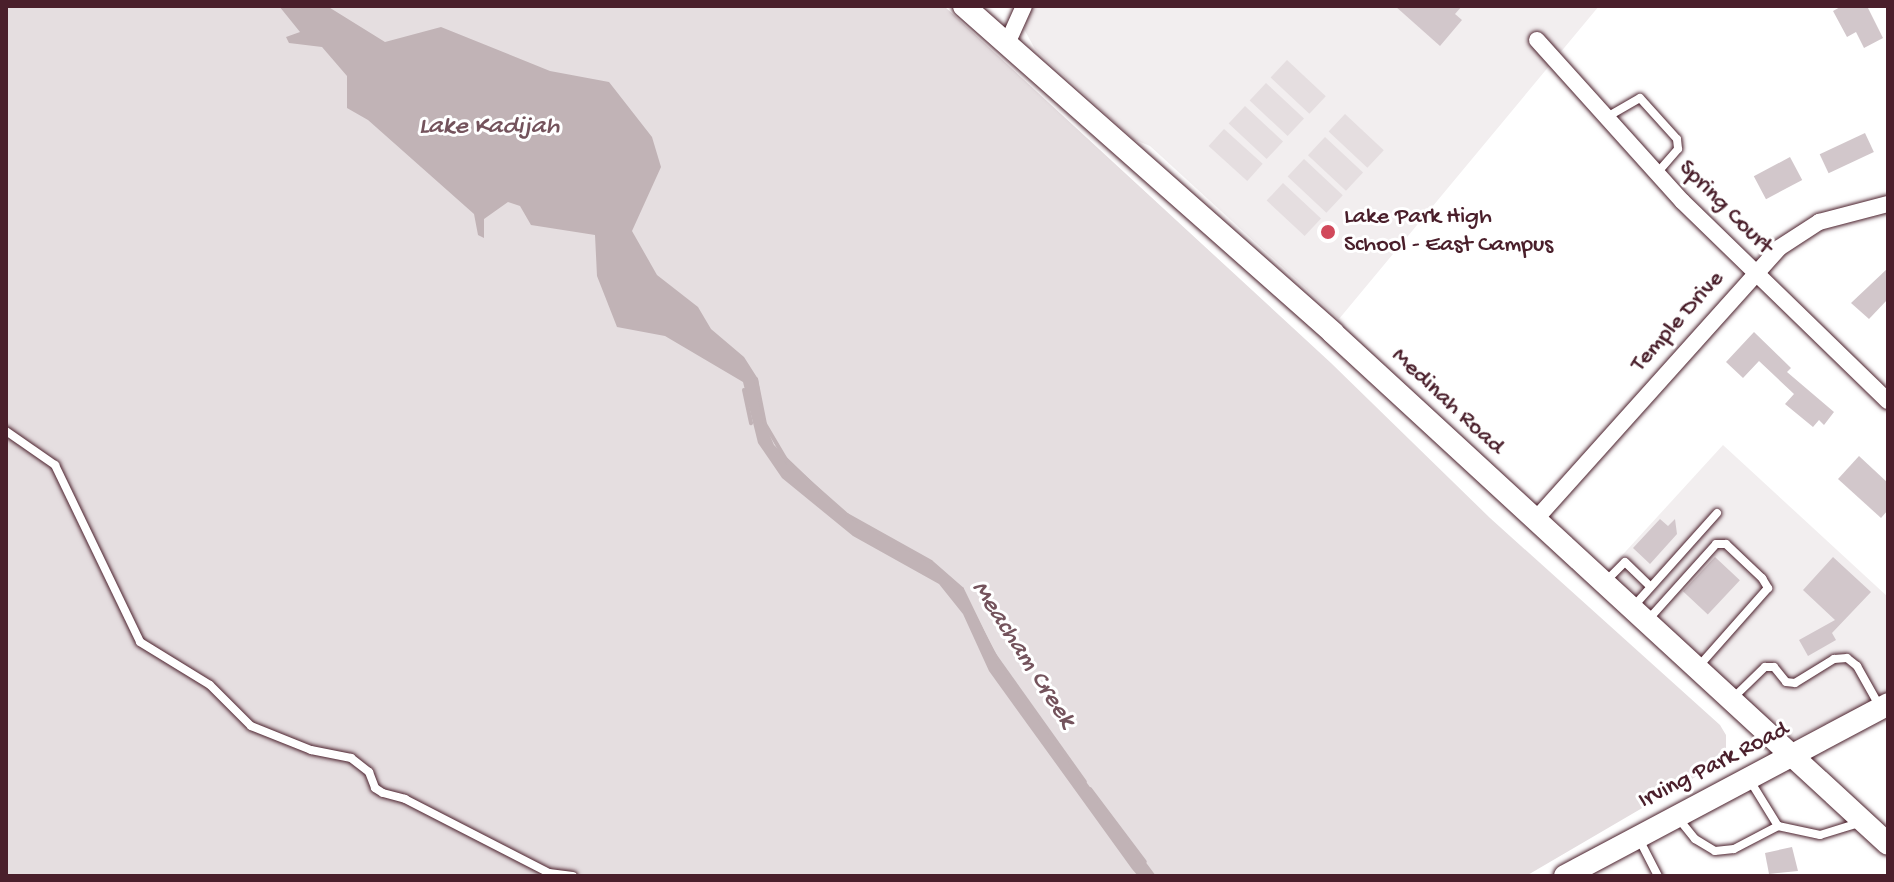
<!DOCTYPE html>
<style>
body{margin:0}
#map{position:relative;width:1894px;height:882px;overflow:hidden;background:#fff;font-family:"Gochi Hand",sans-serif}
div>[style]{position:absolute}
.built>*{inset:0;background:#f2eeef}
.green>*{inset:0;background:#e5dee0;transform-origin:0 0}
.water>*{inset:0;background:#c1b3b6}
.stream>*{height:4px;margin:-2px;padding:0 2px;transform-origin:2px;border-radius:2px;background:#c1b3b6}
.building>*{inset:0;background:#d2c7cb;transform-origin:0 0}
.roads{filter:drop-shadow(0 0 2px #4a1f2b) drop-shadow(0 0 2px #4a1f2b)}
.service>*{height:8px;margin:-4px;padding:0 4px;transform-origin:4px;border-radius:4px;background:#fff}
.minor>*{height:16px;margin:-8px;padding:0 8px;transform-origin:8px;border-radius:8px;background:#fff}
.secondary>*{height:22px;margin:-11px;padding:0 11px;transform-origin:11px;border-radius:11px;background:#fff}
.dots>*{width:22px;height:22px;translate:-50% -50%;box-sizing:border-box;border:4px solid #fff;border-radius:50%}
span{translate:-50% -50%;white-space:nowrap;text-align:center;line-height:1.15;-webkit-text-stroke:6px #fff;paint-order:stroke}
.street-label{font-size:24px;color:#4a1f2b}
.poi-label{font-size:24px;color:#4a1f2b}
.left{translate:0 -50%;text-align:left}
.water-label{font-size:26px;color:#74535c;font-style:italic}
.frame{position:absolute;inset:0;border:8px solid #4a1f2b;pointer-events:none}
</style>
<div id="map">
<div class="built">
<div style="clip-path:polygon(1032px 6px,1599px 6px,1339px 319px,1150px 146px,1133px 139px,1035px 49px,1024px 29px)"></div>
<div style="clip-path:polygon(1723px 445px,1888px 597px,1888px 694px,1789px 741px,1605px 574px)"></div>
</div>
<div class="green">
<div style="clip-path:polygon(6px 6px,944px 6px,1331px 363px,1490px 518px,1720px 725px,1726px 735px,1726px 759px,1526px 876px,6px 876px)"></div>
<div style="left:1287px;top:60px;width:53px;height:24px;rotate:43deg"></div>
<div style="left:1266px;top:83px;width:52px;height:24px;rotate:43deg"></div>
<div style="left:1245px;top:106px;width:52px;height:24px;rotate:43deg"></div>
<div style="left:1345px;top:114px;width:53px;height:24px;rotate:43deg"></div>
<div style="left:1224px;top:129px;width:52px;height:23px;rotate:42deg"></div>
<div style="left:1325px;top:137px;width:52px;height:25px;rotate:43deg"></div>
<div style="left:1304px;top:159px;width:53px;height:24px;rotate:43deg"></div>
<div style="left:1283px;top:183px;width:52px;height:24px;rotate:43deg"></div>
</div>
<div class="water">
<div style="clip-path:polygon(279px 6px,327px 6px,385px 42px,441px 27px,550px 71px,609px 82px,652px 137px,661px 167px,632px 231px,657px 275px,698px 307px,711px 329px,744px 357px,758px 379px,765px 424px,774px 445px,847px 515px,931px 562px,962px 589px,1009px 678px,1156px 876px,1138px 876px,1132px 869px,989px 671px,963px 614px,939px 584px,853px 536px,782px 478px,758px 443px,743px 382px,665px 336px,617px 327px,597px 276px,595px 235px,531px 225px,520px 206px,508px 202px,484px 219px,484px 238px,478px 235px,474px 214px,368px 120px,347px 108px,347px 76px,322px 47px,289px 43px,286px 37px,300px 32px)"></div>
</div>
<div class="stream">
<div style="left:756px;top:379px;width:46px;rotate:78.7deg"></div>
<div style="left:765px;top:424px;width:45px;rotate:59.5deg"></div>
<div style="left:788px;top:463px;width:79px;rotate:41.4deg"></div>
<div style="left:847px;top:515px;width:96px;rotate:29.2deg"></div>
<div style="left:931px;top:562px;width:41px;rotate:41.1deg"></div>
<div style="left:962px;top:589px;width:71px;rotate:64.2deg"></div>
<div style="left:993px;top:653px;width:158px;rotate:54.5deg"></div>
<div style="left:744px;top:390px;width:34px;rotate:78deg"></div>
<div style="left:1090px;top:789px;width:91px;rotate:53deg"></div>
</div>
<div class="building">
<div style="clip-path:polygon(1395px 6px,1462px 6px,1455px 14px,1462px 20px,1440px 46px)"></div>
<div style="clip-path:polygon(1842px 6px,1867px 6px,1883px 38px,1864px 48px,1856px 32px,1847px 37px,1833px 11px)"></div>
<div style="left:1865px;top:133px;width:21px;height:50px;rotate:65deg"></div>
<div style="left:1790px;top:157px;width:26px;height:41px;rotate:62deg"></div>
<div style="clip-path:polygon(1888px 268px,1888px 299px,1869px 319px,1851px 303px)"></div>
<div style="clip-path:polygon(1754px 332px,1791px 368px,1787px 372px,1834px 412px,1824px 425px,1819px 420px,1813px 427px,1785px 404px,1794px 394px,1759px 361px,1743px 378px,1726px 362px)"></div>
<div style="clip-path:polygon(1859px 456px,1888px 483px,1888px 510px,1881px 518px,1838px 479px)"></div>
<div style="clip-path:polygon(1660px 519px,1668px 526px,1675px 519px,1677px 534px,1650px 564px,1633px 548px)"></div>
<div style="left:1715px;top:557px;width:34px;height:47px;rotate:43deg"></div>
<div style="clip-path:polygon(1833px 557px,1871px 592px,1832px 633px,1836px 640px,1808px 656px,1799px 640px,1835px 620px,1803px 590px)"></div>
<div style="clip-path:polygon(1792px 847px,1798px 871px,1769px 874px,1765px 853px)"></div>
</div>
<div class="roads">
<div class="service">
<div style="left:1607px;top:117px;width:38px;rotate:-30deg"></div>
<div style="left:1640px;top:98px;width:55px;rotate:47.9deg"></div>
<div style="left:1677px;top:139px;width:10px;rotate:84deg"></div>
<div style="left:1678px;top:149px;width:32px;rotate:131deg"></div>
<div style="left:6px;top:431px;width:60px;rotate:34.8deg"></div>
<div style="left:55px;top:465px;width:196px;rotate:64.3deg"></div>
<div style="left:140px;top:642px;width:82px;rotate:31.6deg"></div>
<div style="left:210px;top:685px;width:58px;rotate:45deg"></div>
<div style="left:251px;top:726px;width:65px;rotate:21.8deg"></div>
<div style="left:311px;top:750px;width:41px;rotate:11.3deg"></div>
<div style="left:351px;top:758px;width:23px;rotate:38deg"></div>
<div style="left:369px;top:772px;width:17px;rotate:69deg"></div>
<div style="left:375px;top:788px;width:9px;rotate:32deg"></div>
<div style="left:383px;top:793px;width:23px;rotate:15deg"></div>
<div style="left:405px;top:799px;width:162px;rotate:27.2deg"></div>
<div style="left:549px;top:873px;width:24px;rotate:7deg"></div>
<div style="left:1605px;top:582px;width:28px;rotate:-45deg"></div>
<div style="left:1625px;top:562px;width:35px;rotate:44deg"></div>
<div style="left:1633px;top:607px;width:126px;rotate:-48.2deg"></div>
<div style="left:1647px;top:621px;width:103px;rotate:-48.1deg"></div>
<div style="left:1716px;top:544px;width:10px"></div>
<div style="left:1726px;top:544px;width:50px;rotate:43.4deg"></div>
<div style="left:1762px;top:578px;width:12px;rotate:59deg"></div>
<div style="left:1768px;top:588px;width:106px;rotate:131.5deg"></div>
<div style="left:1732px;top:699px;width:46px;rotate:-44.1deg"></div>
<div style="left:1765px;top:667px;width:9px"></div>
<div style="left:1774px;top:667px;width:19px;rotate:51deg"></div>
<div style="left:1786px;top:682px;width:9px;rotate:6deg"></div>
<div style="left:1795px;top:683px;width:46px;rotate:-31.6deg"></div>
<div style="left:1834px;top:659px;width:13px;rotate:-4deg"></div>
<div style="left:1847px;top:658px;width:13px;rotate:39deg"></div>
<div style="left:1857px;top:666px;width:47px;rotate:60.7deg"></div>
<div style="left:1749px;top:779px;width:55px;rotate:58.3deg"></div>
<div style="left:1678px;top:818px;width:27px;rotate:51deg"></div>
<div style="left:1695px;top:839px;width:23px;rotate:31deg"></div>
<div style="left:1715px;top:851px;width:19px;rotate:-6deg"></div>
<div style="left:1734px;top:849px;width:50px;rotate:-27.6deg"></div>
<div style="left:1778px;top:826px;width:43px;rotate:12.1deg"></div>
<div style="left:1820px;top:835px;width:41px;rotate:-17.1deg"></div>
<div style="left:1639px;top:839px;width:42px;rotate:62.8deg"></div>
</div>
<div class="minor">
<div style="left:1537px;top:40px;width:217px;rotate:48deg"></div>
<div style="left:1682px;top:201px;width:287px;rotate:44.2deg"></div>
<div style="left:1006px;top:46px;width:44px;rotate:-65.8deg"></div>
<div style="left:1536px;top:519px;width:364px;rotate:-48.1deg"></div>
<div style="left:1779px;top:248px;width:48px;rotate:-33deg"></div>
<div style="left:1819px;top:222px;width:71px;rotate:-14.6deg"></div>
</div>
<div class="secondary">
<div style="left:964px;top:6px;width:493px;rotate:41.5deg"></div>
<div style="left:1333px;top:333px;width:754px;rotate:42.64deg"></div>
<div style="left:1565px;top:876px;width:366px;rotate:-28deg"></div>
</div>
</div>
<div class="dots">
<div style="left:1328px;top:232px;background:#d1495b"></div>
</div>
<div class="street-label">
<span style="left:1725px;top:208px;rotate:45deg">Spring Court</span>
<span style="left:1678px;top:322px;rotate:-48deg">Temple Drive</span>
<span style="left:1447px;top:402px;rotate:43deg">Medinah Road</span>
<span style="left:1714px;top:766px;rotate:-27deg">Irving Park Road</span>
</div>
<div class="poi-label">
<span class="left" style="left:1344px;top:232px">Lake Park High<br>School - East Campus</span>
</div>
<div class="water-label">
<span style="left:489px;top:128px">Lake Kadijah</span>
<span style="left:1022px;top:655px;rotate:57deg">Meacham Creek</span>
</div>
<div class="frame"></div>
</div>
